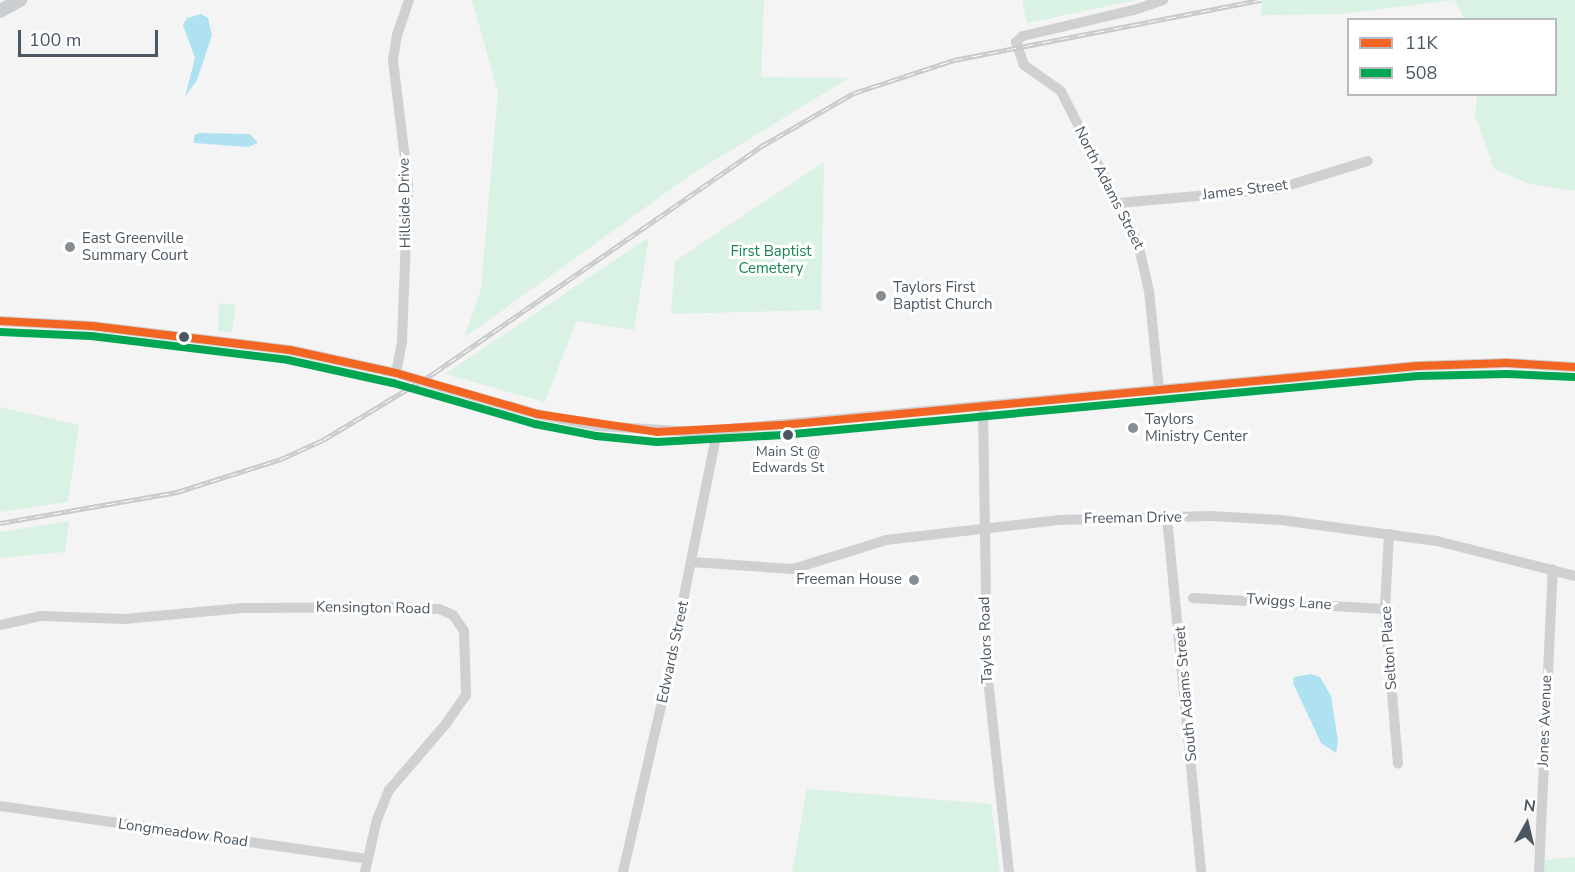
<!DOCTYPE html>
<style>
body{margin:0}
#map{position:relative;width:1575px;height:872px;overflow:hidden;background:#f4f4f4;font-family:"Nunito Sans",sans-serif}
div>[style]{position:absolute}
.green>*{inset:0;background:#d9f2e3}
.water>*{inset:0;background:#aee2f0}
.minor>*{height:10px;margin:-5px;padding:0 5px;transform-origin:5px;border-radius:5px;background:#ced0d2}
.major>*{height:14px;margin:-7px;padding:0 7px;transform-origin:7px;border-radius:7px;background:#caced1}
.rail>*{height:5px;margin-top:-2.5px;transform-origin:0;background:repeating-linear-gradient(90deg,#fff 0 9px,#c9cacc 0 18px);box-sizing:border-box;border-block:2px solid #c9cacc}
.minor-bridge>*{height:10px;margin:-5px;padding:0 5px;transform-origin:5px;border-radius:5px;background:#ced0d2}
.bus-1>*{height:8px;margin:-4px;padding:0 4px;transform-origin:4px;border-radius:4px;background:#f26522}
.bus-2>*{height:8px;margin:-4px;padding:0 4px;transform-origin:4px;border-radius:4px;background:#00a651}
.dots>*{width:16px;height:16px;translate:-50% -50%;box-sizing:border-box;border:3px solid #fff;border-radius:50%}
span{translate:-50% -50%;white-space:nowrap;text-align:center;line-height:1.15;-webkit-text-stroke:6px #fff;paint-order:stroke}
.bus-label{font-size:14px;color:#4a5661}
.street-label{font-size:15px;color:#4a5661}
.poi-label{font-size:15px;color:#4a5661}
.left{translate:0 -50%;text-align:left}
.right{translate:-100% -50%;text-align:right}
.park-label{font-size:15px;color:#17864f}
.legend{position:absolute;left:1347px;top:18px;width:210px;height:78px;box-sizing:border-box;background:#fff;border:2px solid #b7bbc0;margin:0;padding:8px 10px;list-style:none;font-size:18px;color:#4a5661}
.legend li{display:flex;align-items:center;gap:12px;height:30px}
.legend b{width:30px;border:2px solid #b7bbc0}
.north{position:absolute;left:1497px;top:794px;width:60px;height:60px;-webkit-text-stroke:4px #fff;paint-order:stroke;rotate:8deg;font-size:16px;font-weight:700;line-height:24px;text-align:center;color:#4a5661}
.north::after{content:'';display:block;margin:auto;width:21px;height:27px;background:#4a5661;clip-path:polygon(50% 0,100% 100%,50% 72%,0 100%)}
.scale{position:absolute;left:18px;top:30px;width:140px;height:27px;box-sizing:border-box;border:3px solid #4a5661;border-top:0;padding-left:8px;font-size:18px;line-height:21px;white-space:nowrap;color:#4a5661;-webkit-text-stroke:4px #fff;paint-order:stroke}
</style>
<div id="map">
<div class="green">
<div style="clip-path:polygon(472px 0,764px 0,761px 77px,849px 78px,692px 174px,464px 338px,481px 289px,498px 92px)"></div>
<div style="clip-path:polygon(1022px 0,1136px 0,1027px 23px)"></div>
<div style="clip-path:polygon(1262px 0,1575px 0,1575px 191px,1530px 184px,1494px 169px,1475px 115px,1477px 95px,1556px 94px,1556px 20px,1464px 19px,1455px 0,1340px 14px,1261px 15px)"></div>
<div style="clip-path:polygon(824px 162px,821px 310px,671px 314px,675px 261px)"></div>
<div style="clip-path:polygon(649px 237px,634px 330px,576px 321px,545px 402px,445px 374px)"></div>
<div style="clip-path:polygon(219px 303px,236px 305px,232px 332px,218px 331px)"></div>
<div style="clip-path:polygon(0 407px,79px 425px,68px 502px,0 512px)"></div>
<div style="clip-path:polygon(69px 521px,65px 552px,0 558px,0 532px)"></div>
<div style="clip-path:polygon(807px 789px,991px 804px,1000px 872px,792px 872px)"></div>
<div style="clip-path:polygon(1575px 857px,1575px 872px,1541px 872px,1542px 860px)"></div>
</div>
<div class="water">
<div style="clip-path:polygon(201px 14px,208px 18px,212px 35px,197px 80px,185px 97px,195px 58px,183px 25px,187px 18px)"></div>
<div style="clip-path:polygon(200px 133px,250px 134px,258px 143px,248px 147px,194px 143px,194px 135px)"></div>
<div style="clip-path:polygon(1311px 674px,1320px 677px,1331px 696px,1338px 741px,1336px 753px,1321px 743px,1293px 683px,1294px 677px)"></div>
</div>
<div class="minor">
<div style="left:1119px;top:203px;width:159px;rotate:-5.1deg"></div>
<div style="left:1277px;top:189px;width:95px;rotate:-17.1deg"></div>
<div style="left:0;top:321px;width:92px;rotate:3.1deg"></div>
<div style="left:92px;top:326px;width:199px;rotate:6.9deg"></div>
<div style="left:290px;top:350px;width:108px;rotate:12.2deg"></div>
<div style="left:396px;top:373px;width:33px;rotate:-79deg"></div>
<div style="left:402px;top:341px;width:157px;rotate:-87.8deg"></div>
<div style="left:408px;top:184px;width:125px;rotate:-96.9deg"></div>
<div style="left:393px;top:60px;width:25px;rotate:-81deg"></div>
<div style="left:397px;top:35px;width:37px;rotate:-71deg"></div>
<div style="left:442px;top:387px;width:99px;rotate:15.9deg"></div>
<div style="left:537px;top:414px;width:61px;rotate:11.3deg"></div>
<div style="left:597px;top:426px;width:99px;rotate:3.5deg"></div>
<div style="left:696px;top:432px;width:724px;rotate:-5.23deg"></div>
<div style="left:1417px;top:366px;width:90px;rotate:-1.9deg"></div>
<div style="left:1507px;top:363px;width:68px;rotate:3.4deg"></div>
<div style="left:1159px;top:389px;width:99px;rotate:-95.8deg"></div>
<div style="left:1149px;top:291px;width:49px;rotate:-102.9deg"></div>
<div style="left:1138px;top:243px;width:170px;rotate:-116.9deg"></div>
<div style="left:1061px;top:91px;width:45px;rotate:-144.9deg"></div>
<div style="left:1024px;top:65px;width:24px;rotate:-109deg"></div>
<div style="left:1016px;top:42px;width:9px;rotate:-41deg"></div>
<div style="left:1023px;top:36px;width:114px;rotate:-13.2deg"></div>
<div style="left:1134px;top:10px;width:31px;rotate:-19deg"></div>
<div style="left:983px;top:407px;width:263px;rotate:89.1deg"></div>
<div style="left:987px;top:670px;width:203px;rotate:83.8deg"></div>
<div style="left:1167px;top:517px;width:357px;rotate:84.5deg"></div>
<div style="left:1389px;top:534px;width:75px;rotate:93.1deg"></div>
<div style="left:1385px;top:609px;width:155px;rotate:85.2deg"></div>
<div style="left:692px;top:562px;width:101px;rotate:4deg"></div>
<div style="left:793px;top:569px;width:97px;rotate:-17.3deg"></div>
<div style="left:886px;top:540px;width:173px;rotate:-6.6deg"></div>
<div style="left:1058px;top:520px;width:153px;rotate:-1.5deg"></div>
<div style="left:1211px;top:516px;width:70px;rotate:3.3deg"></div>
<div style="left:1281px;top:520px;width:157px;rotate:7.7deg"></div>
<div style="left:1437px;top:541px;width:142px;rotate:14.2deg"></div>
<div style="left:1193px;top:598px;width:192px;rotate:3.3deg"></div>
<div style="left:0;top:625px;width:42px;rotate:-12.4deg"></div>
<div style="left:41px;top:616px;width:83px;rotate:2.1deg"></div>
<div style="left:124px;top:619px;width:119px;rotate:-5.3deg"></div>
<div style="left:242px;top:608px;width:154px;rotate:-0.4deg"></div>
<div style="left:396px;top:607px;width:43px;rotate:2.7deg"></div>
<div style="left:439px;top:609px;width:15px;rotate:23deg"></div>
<div style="left:453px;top:615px;width:19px;rotate:55deg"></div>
<div style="left:464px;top:631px;width:64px;rotate:88.2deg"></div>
<div style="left:466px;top:695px;width:37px;rotate:125deg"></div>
<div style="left:445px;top:725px;width:86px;rotate:130.7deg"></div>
<div style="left:389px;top:790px;width:31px;rotate:112deg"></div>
<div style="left:377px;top:819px;width:54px;rotate:102.8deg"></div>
<div style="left:0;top:806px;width:371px;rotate:8.2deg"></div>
<div style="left:623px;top:872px;width:192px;rotate:-77.1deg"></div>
<div style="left:666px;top:685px;width:259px;rotate:-78.6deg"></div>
<div style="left:1539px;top:872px;width:303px;rotate:-87.4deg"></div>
</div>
<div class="major">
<div style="left:0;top:11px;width:23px;rotate:-29deg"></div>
</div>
<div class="rail">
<div style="left:0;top:523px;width:180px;rotate:-9.9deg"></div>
<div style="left:177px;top:492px;width:109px;rotate:-17.6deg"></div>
<div style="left:281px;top:459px;width:46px;rotate:-24.3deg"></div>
<div style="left:323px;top:440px;width:130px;rotate:-31.1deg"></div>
<div style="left:434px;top:373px;width:397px;rotate:-34.7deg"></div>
<div style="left:760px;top:147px;width:108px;rotate:-29.9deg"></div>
<div style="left:854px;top:93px;width:105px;rotate:-18.3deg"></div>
<div style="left:954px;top:60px;width:313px;rotate:-11.1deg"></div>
</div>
<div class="minor-bridge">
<div style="left:396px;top:373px;width:48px;rotate:16.9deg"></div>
</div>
<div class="bus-1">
<div style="left:0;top:321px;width:92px;rotate:3.1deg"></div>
<div style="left:92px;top:326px;width:199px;rotate:6.9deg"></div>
<div style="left:290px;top:350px;width:108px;rotate:12.2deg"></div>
<div style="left:396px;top:373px;width:147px;rotate:16.2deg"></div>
<div style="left:537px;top:414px;width:121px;rotate:8.5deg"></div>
<div style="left:657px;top:432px;width:125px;rotate:-3.2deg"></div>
<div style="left:782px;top:425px;width:638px;rotate:-5.31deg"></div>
<div style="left:1417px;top:366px;width:90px;rotate:-1.9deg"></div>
<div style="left:1507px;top:363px;width:68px;rotate:3.4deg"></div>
</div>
<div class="bus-2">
<div style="left:0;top:332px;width:91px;rotate:2.5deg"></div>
<div style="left:91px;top:336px;width:198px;rotate:6.9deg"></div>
<div style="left:288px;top:360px;width:107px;rotate:12.4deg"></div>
<div style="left:393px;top:383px;width:148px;rotate:16.1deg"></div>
<div style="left:535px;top:424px;width:62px;rotate:11.1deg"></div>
<div style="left:596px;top:436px;width:61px;rotate:5.6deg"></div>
<div style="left:657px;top:442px;width:126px;rotate:-3.2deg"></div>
<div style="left:783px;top:435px;width:638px;rotate:-5.31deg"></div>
<div style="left:1418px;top:376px;width:89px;rotate:-1.3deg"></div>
<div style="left:1507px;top:374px;width:67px;rotate:2.6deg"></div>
</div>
<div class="dots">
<div style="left:70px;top:247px;background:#868d94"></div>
<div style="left:881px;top:296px;background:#868d94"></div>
<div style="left:184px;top:337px;background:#4a5661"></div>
<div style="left:1133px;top:428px;background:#868d94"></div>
<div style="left:788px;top:435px;background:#4a5661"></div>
<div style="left:914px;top:580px;background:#868d94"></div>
</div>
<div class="bus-label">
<span style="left:788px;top:460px">Main St @<br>Edwards St</span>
</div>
<div class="street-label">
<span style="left:1109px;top:188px;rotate:63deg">North Adams Street</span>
<span style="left:1245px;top:190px;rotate:-7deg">James Street</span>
<span style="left:405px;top:203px;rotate:-91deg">Hillside Drive</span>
<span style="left:1133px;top:518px;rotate:-1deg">Freeman Drive</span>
<span style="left:1289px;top:602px;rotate:4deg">Twiggs Lane</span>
<span style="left:373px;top:608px;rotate:1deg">Kensington Road</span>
<span style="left:986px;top:640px;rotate:-92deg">Taylors Road</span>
<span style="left:1389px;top:648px;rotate:-94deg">Selton Place</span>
<span style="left:673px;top:652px;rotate:-78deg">Edwards Street</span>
<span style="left:1186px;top:694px;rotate:-95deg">South Adams Street</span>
<span style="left:1545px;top:721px;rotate:-88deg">Jones Avenue</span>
<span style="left:183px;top:833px;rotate:8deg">Longmeadow Road</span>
</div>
<div class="poi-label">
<span class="left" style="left:82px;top:247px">East Greenville<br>Summary Court</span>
<span class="left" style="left:893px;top:296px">Taylors First<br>Baptist Church</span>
<span class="left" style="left:1145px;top:428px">Taylors<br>Ministry Center</span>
<span class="right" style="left:902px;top:580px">Freeman House</span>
</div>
<div class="park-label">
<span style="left:771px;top:260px">First Baptist<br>Cemetery</span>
</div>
<ul class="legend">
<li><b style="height:8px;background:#f26522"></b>11K</li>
<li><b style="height:8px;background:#00a651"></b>508</li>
</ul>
<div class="north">N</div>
<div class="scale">100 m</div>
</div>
